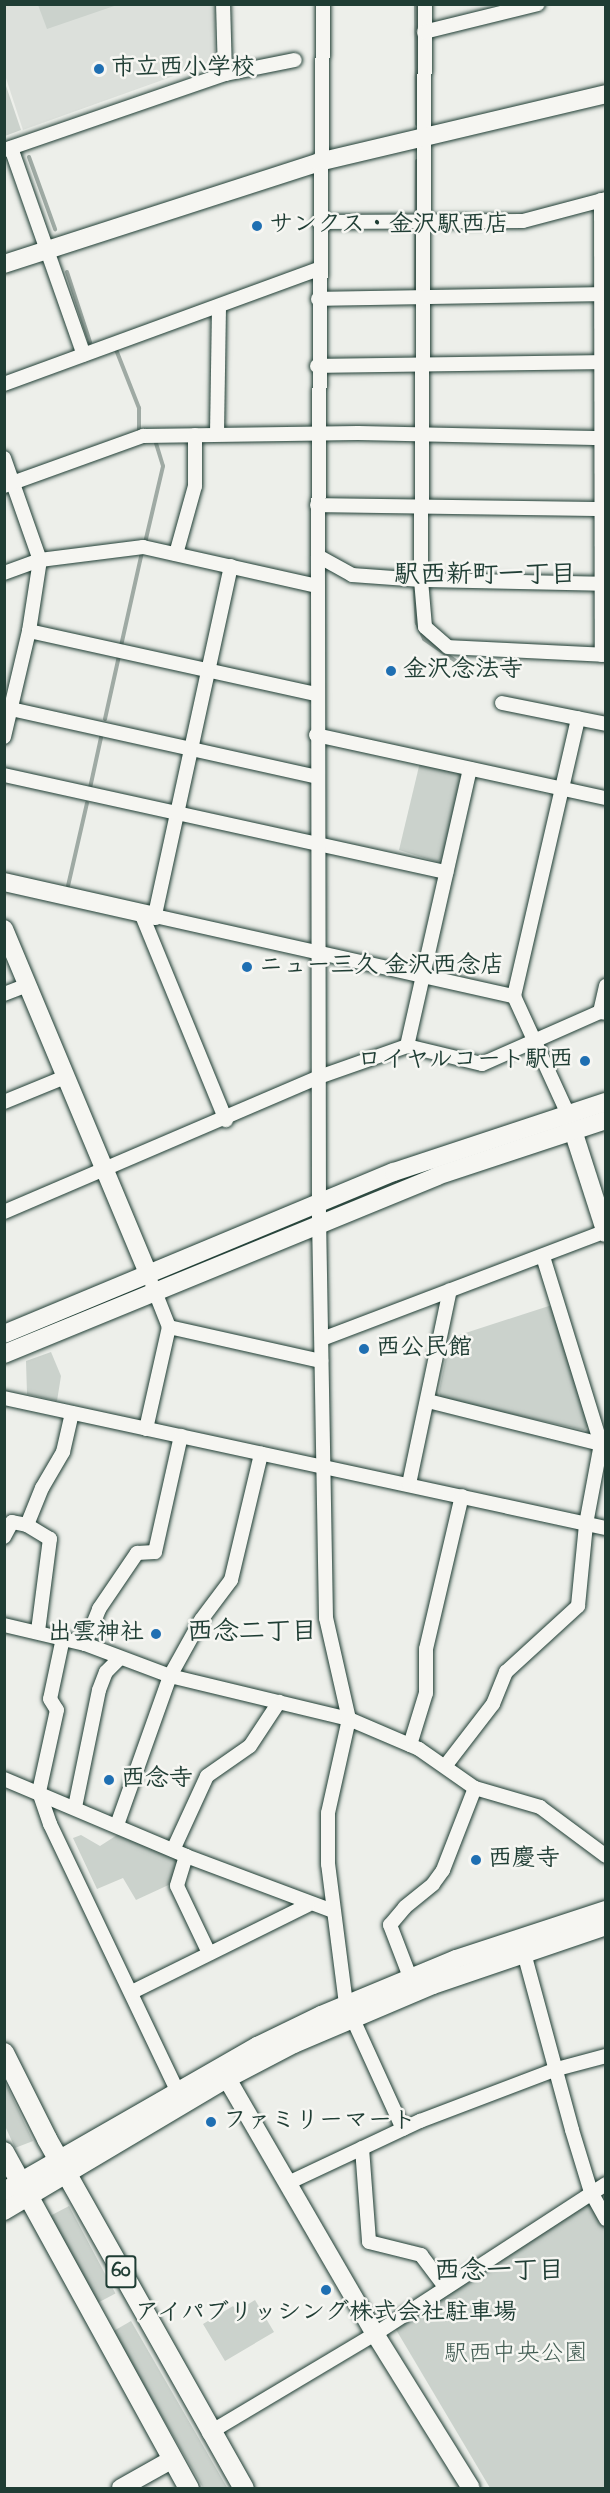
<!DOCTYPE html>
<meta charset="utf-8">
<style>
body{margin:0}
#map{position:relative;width:610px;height:2493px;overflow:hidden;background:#edefea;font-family:"Indie Flower","Klee One",sans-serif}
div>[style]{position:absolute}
.built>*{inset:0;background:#dce0db}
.green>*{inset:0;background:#cbd2cc;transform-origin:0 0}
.stream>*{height:4px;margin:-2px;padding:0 2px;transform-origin:2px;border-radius:2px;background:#9faaa4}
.roads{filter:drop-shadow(0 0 2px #1f3d34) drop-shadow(0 0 2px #1f3d34)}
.street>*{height:14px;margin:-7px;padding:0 7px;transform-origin:7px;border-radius:7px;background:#f6f6f2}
.secondary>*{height:18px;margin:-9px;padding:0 9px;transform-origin:9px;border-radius:9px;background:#f6f6f2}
.primary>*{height:20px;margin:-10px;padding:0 10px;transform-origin:10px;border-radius:10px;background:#f6f6f2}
.dots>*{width:16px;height:16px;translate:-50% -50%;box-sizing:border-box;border:3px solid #f6f6f2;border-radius:50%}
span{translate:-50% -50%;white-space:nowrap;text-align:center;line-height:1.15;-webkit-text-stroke:5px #f6f6f2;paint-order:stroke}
.shield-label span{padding:2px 4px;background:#f6f6f2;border:2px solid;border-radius:4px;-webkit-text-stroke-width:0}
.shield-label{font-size:22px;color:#1f3d34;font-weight:700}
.poi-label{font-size:24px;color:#1f3d34;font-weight:700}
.left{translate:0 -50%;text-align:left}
.right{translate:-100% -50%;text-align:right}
.park-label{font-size:24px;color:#415b52}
.neighbourhood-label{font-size:26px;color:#1f3d34;font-weight:700}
.frame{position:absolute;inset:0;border:6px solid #1f3d34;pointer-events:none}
</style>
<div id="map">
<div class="built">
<div style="clip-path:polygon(4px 5px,215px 5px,215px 56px,210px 63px,23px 130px,5px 75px)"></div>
</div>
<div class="green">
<div style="clip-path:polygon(38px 5px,38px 4px,117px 5px,47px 29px)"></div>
<div style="clip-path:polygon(5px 83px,21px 130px,5px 136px,4px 136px)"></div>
<div style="clip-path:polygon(421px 758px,465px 774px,444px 857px,437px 862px,399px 850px)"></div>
<div style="clip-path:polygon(552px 1305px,590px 1425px,584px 1430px,441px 1399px,439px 1391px,450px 1338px)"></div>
<div style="clip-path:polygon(51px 1352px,61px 1376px,57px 1401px,27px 1394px,26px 1361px)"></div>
<div style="clip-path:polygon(128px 1828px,182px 1851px,175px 1882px,136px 1900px,123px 1878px,97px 1889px,73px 1838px,81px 1835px,100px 1846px)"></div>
<div style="clip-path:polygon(5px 2082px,33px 2141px,15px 2148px,5px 2126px)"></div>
<div style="clip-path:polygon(590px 2198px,605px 2229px,605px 2487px,490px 2488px,395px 2328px)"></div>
<div style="left:69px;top:2206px;width:99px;height:21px;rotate:62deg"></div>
<div style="clip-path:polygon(255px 2300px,274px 2332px,225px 2361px,203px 2324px,233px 2306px,237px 2311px)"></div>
<div style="left:131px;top:2321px;width:194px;height:21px;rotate:60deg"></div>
</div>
<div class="stream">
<div style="left:416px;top:4px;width:120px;rotate:89.5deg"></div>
<div style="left:29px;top:157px;width:77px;rotate:70.1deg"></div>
<div style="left:67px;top:272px;width:74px;rotate:71.8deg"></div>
<div style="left:416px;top:294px;width:133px;rotate:-89.6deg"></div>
<div style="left:115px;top:347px;width:66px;rotate:68.5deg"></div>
<div style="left:139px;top:408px;width:25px;rotate:90deg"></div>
<div style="left:145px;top:543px;width:79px;rotate:-76.8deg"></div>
<div style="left:163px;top:466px;width:24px;rotate:-107deg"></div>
<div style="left:415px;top:590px;width:33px;rotate:87deg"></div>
<div style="left:417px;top:623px;width:17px;rotate:66deg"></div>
<div style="left:424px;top:639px;width:56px;rotate:34.8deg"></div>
<div style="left:121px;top:646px;width:96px;rotate:-77.4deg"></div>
<div style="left:105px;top:719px;width:65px;rotate:-77.5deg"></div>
<div style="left:90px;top:788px;width:56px;rotate:-77.7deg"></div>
<div style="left:68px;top:886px;width:85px;rotate:-77.1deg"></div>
</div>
<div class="roads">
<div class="street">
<div style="left:425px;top:4px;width:576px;rotate:90.4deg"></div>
<div style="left:421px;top:580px;width:185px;rotate:1.2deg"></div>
<div style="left:424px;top:32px;width:117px;rotate:-13.8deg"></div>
<div style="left:225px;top:74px;width:71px;rotate:-11.3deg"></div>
<div style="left:11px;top:148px;width:219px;rotate:70.6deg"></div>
<div style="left:4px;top:150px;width:234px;rotate:-19deg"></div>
<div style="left:225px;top:74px;width:70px;rotate:-91.6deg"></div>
<div style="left:601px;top:200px;width:455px;rotate:89.9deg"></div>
<div style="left:319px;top:222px;width:204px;rotate:-0.3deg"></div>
<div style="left:523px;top:221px;width:86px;rotate:-14.8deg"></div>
<div style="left:318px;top:299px;width:283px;rotate:-1deg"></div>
<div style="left:317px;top:366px;width:285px;rotate:-0.8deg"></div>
<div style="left:4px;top:384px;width:334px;rotate:-20.1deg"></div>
<div style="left:217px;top:434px;width:127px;rotate:-89.1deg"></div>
<div style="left:4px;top:458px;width:108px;rotate:70.6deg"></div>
<div style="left:40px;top:560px;width:72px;rotate:98.8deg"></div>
<div style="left:29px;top:631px;width:109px;rotate:103.3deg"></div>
<div style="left:4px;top:486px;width:148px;rotate:-19.8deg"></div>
<div style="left:143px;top:436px;width:215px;rotate:-0.8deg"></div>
<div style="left:358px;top:433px;width:248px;rotate:1.2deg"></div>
<div style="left:317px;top:505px;width:289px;rotate:0.8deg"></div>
<div style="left:176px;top:554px;width:71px;rotate:-74.4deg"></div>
<div style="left:195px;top:486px;width:51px;rotate:-90deg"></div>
<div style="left:318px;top:556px;width:552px;rotate:-89.48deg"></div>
<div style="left:231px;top:566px;width:358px;rotate:102.3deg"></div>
<div style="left:155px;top:916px;width:368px;rotate:12.6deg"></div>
<div style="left:4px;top:573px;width:38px;rotate:-20deg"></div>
<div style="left:40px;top:560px;width:104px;rotate:-7.2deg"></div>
<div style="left:143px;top:547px;width:179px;rotate:12.6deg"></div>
<div style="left:29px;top:631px;width:294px;rotate:12.4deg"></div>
<div style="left:502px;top:703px;width:106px;rotate:11.4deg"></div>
<div style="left:11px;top:709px;width:313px;rotate:12.5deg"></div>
<div style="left:316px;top:735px;width:297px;rotate:12.3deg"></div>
<div style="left:4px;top:775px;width:453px;rotate:12.4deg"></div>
<div style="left:141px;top:913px;width:224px;rotate:67.7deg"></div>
<div style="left:4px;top:994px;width:25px;rotate:-21deg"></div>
<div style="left:600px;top:1012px;width:27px;rotate:-77deg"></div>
<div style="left:407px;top:1046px;width:284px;rotate:-77.2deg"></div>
<div style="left:4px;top:1102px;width:66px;rotate:-22.3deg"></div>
<div style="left:567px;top:1112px;width:128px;rotate:-114.6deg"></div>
<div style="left:514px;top:996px;width:285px;rotate:-77deg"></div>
<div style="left:4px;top:1212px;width:343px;rotate:-23.2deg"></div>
<div style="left:319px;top:1077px;width:93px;rotate:-19.4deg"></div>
<div style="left:407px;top:1046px;width:77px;rotate:13.5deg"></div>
<div style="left:482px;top:1064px;width:129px;rotate:-23.8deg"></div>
<div style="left:600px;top:1012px;width:6px;rotate:9deg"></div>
<div style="left:169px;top:1327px;width:156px;rotate:12.6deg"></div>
<div style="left:322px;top:1339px;width:304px;rotate:-20.8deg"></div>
<div style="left:4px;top:1398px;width:616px;rotate:12.19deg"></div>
<div style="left:428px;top:1401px;width:178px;rotate:14deg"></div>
<div style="left:146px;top:1429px;width:105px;rotate:-77.3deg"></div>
<div style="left:169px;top:1327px;width:46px;rotate:-111.6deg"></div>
<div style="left:409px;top:1484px;width:198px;rotate:-78.1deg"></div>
<div style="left:4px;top:1537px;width:17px;rotate:-62deg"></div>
<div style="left:12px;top:1522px;width:15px;rotate:11deg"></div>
<div style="left:4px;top:1625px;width:83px;rotate:13.2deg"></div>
<div style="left:85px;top:1644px;width:91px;rotate:20.6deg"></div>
<div style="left:170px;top:1676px;width:184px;rotate:13.5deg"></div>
<div style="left:349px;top:1719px;width:76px;rotate:23.2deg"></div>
<div style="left:419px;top:1749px;width:68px;rotate:34.9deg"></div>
<div style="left:475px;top:1788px;width:68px;rotate:16.3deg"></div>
<div style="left:540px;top:1807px;width:82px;rotate:36.6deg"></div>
<div style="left:38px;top:1631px;width:93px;rotate:-82.6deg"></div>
<div style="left:50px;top:1539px;width:27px;rotate:-149deg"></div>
<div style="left:27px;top:1525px;width:40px;rotate:-68deg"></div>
<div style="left:42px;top:1488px;width:42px;rotate:-59.7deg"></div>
<div style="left:63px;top:1452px;width:40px;rotate:-77deg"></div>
<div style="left:63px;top:1638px;width:62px;rotate:102deg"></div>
<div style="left:50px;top:1699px;width:13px;rotate:58deg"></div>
<div style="left:57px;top:1710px;width:84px;rotate:102.4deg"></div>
<div style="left:39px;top:1792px;width:34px;rotate:71deg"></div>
<div style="left:50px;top:1824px;width:295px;rotate:64.5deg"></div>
<div style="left:85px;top:1644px;width:38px;rotate:-68deg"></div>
<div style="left:99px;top:1609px;width:68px;rotate:-55.8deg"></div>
<div style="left:137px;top:1553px;width:18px;rotate:-3deg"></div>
<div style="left:155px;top:1552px;width:119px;rotate:-77.4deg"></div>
<div style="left:410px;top:1745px;width:54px;rotate:-72.9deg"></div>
<div style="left:426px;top:1693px;width:44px;rotate:-90deg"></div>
<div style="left:426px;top:1649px;width:157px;rotate:-76.8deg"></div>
<div style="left:446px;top:1765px;width:77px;rotate:-52.4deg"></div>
<div style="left:493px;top:1704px;width:35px;rotate:-68deg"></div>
<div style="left:506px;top:1672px;width:98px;rotate:-42.5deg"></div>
<div style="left:578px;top:1606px;width:82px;rotate:-84.4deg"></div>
<div style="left:586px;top:1524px;width:81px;rotate:-79.4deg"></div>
<div style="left:601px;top:1444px;width:196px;rotate:-107.2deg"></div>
<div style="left:4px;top:1779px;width:198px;rotate:22.9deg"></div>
<div style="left:186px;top:1856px;width:157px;rotate:20.5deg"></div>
<div style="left:75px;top:1807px;width:119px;rotate:-78.4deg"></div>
<div style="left:99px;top:1690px;width:19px;rotate:-69deg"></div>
<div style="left:106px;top:1672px;width:18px;rotate:-45deg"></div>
<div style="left:117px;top:1825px;width:158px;rotate:-70.4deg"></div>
<div style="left:170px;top:1676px;width:64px;rotate:-61deg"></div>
<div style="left:201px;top:1620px;width:50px;rotate:-53.1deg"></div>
<div style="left:231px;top:1580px;width:130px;rotate:-76.6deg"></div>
<div style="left:173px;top:1850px;width:81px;rotate:-65.3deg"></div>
<div style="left:207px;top:1776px;width:52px;rotate:-34.9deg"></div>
<div style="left:250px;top:1746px;width:53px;rotate:-56.6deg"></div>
<div style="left:186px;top:1856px;width:31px;rotate:107deg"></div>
<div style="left:177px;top:1886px;width:74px;rotate:64.5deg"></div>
<div style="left:524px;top:1953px;width:183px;rotate:74.8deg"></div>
<div style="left:572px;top:2130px;width:65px;rotate:73deg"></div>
<div style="left:591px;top:2192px;width:31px;rotate:61deg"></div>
<div style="left:410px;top:1977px;width:56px;rotate:-111deg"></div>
<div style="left:390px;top:1925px;width:23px;rotate:-50deg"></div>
<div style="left:405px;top:1907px;width:36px;rotate:-39deg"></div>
<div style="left:433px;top:1884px;width:17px;rotate:-54deg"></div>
<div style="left:443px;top:1870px;width:88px;rotate:-68.7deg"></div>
<div style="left:132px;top:1992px;width:196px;rotate:-26.3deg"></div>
<div style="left:403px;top:2129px;width:137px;rotate:-114.5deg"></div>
<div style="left:346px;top:2004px;width:141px;rotate:-97.3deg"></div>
<div style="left:328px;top:1864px;width:51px;rotate:-90deg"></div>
<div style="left:328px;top:1813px;width:96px;rotate:-77.4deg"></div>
<div style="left:349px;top:1719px;width:104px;rotate:-102.8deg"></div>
<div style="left:326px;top:1618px;width:395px;rotate:-91deg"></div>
<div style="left:319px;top:1223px;width:667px;rotate:-90.09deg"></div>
<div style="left:318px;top:556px;width:39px;rotate:29deg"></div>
<div style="left:352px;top:575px;width:69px;rotate:4.1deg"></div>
<div style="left:421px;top:580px;width:47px;rotate:85.1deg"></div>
<div style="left:425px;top:627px;width:30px;rotate:41deg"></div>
<div style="left:448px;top:647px;width:158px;rotate:2.9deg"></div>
<div style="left:362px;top:2148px;width:94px;rotate:85.7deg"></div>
<div style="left:369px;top:2242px;width:54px;rotate:14deg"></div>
<div style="left:421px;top:2255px;width:41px;rotate:52.9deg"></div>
<div style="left:288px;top:2183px;width:146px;rotate:-25.2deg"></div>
<div style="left:420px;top:2121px;width:147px;rotate:-20.8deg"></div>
<div style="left:557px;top:2069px;width:51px;rotate:-14.9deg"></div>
<div style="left:209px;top:2433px;width:193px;rotate:-30.8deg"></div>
<div style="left:375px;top:2334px;width:275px;rotate:-33deg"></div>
</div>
<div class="secondary">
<div style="left:4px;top:264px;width:331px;rotate:-17.9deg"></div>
<div style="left:319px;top:162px;width:295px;rotate:-13.3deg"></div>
<div style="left:4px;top:882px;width:155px;rotate:12.7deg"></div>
<div style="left:4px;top:929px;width:373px;rotate:67.3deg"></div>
<div style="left:569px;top:1118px;width:121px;rotate:72.2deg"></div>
<div style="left:4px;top:1334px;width:422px;rotate:-22.6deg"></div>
<div style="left:394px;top:1172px;width:223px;rotate:-18.3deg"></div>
<div style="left:4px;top:1354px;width:468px;rotate:-22.3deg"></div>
<div style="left:437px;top:1176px;width:178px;rotate:-18.3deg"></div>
<div style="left:222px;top:2070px;width:305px;rotate:59.9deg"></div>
<div style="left:375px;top:2334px;width:181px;rotate:58.1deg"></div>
<div style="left:4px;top:2191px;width:292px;rotate:-29.8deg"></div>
<div style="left:257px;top:2046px;width:71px;rotate:-25.8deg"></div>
<div style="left:321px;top:2015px;width:146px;rotate:-22.5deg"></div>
<div style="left:456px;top:1959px;width:158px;rotate:-18.1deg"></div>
<div style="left:4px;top:2211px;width:252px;rotate:-30.7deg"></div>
<div style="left:221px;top:2082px;width:82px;rotate:-27.5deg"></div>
<div style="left:294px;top:2044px;width:151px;rotate:-23deg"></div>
<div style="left:433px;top:1985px;width:183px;rotate:-18.8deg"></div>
<div style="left:121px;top:2488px;width:57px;rotate:-29.2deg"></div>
</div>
<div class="primary">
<div style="left:4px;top:2053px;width:96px;rotate:63.4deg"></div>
<div style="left:47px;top:2139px;width:401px;rotate:60.6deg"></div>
<div style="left:4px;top:2152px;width:384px;rotate:61.2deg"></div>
</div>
</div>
<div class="dots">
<div style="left:99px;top:69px;background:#1f6fb2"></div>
<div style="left:257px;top:226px;background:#1f6fb2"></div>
<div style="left:391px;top:671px;background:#1f6fb2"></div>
<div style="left:247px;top:967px;background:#1f6fb2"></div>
<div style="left:585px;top:1061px;background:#1f6fb2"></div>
<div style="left:364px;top:1349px;background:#1f6fb2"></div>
<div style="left:156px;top:1634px;background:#1f6fb2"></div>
<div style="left:109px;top:1780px;background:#1f6fb2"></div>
<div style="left:476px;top:1860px;background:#1f6fb2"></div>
<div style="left:211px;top:2122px;background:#1f6fb2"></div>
<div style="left:326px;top:2290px;background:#1f6fb2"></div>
</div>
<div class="shield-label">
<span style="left:121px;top:2272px">60</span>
</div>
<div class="poi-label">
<span class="left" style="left:111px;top:69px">市立西小学校</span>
<span class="left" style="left:269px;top:226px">サンクス・金沢駅西店</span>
<span class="left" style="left:403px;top:671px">金沢念法寺</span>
<span class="left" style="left:259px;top:967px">ニュー三久 金沢西念店</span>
<span class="right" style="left:573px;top:1061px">ロイヤルコート駅西</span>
<span class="left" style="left:376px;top:1349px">西公民館</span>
<span class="right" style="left:144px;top:1634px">出雲神社</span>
<span class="left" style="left:121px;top:1780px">西念寺</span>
<span class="left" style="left:488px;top:1860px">西慶寺</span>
<span class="left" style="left:223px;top:2122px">ファミリーマート</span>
<span style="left:326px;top:2314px">アイパブリッシング株式会社駐車場</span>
</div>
<div class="park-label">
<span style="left:516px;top:2355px">駅西中央公園</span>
</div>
<div class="neighbourhood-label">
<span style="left:485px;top:577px">駅西新町一丁目</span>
<span style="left:252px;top:1634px">西念二丁目</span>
<span style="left:499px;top:2273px">西念一丁目</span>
</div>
<div class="frame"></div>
</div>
